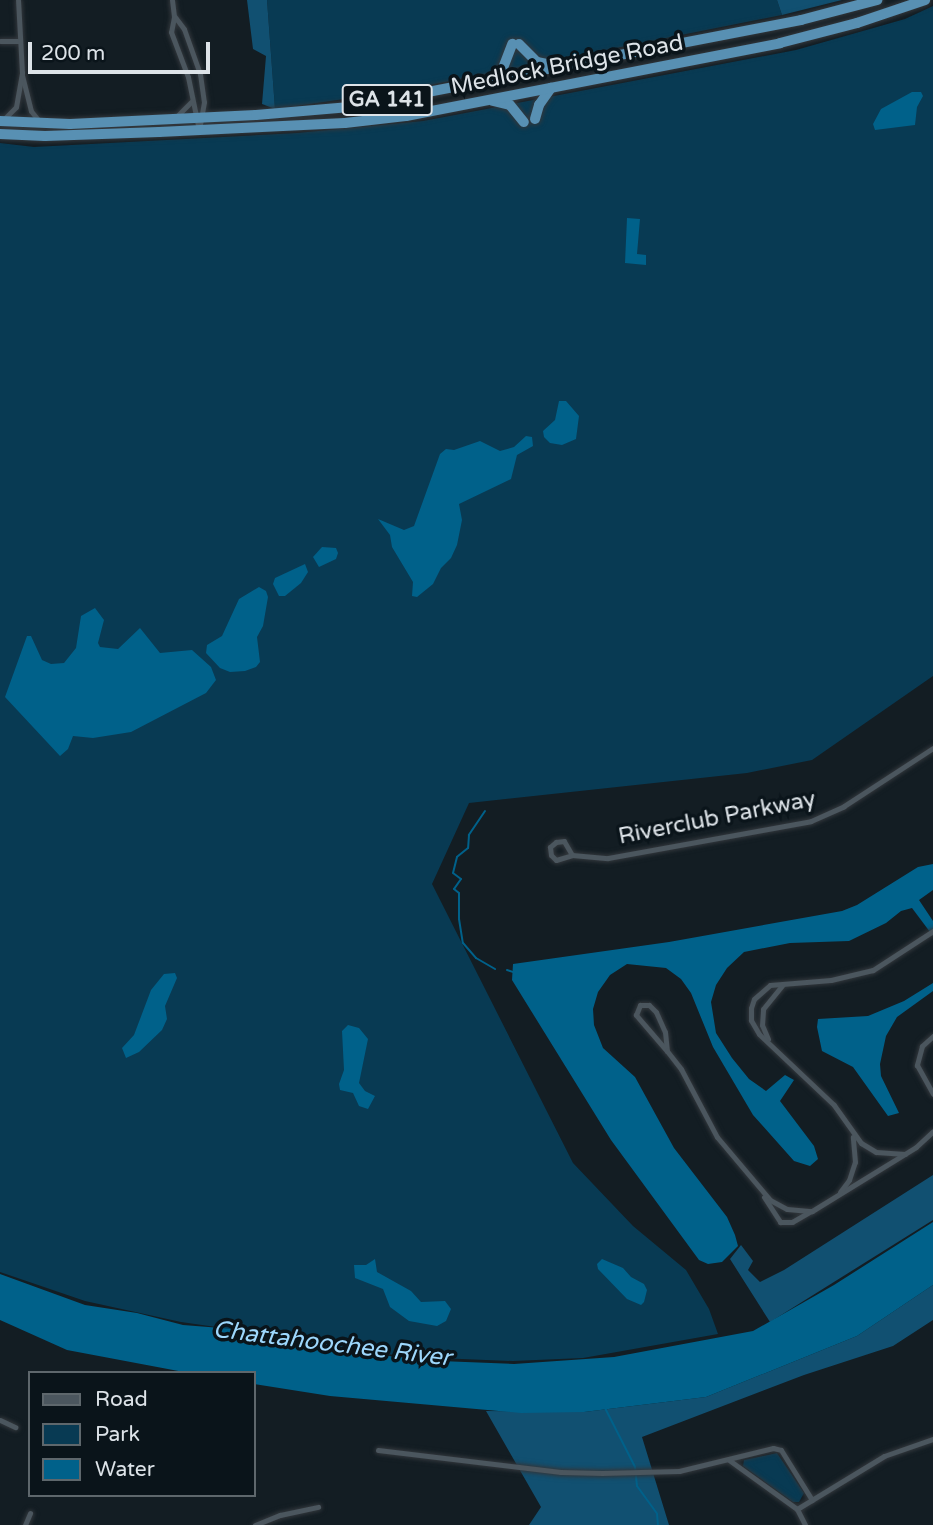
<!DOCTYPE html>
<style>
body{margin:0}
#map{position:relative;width:933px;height:1525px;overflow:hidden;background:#131d23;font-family:"Varela Round",sans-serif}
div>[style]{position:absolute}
.green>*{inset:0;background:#083a53}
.forest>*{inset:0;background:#115071}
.water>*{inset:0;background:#00618a}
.stream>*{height:2px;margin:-1px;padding:0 1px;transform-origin:1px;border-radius:1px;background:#00618a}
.roads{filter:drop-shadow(0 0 2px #32373c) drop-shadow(0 0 2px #32373c)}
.minor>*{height:5px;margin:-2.5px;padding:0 2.5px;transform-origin:2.5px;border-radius:2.5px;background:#4b565e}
.trunk>*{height:10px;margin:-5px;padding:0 5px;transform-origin:5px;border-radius:5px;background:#5890b3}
span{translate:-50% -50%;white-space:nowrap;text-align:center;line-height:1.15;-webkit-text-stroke:7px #0a141a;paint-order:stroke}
.shield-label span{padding:2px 5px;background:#0a141a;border:2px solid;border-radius:5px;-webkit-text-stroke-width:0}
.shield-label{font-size:21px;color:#dde3e8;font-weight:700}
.street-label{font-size:23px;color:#dde3e8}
.water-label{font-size:24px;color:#9dd7fc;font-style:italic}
.legend{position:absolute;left:28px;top:1371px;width:228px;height:126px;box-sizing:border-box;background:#0a141a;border:2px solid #5e676c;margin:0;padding:9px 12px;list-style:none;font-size:21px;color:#dde3e8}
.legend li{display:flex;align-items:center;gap:14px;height:35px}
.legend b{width:35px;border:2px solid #5e676c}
.scale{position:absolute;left:28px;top:42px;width:182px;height:32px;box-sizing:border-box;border:4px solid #dde3e8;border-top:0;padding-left:9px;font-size:21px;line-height:24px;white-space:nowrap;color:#dde3e8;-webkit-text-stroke:5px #0a141a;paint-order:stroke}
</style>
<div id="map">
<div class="green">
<div style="clip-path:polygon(267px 0,777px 0,782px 15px,400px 91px,275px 109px)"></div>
<div style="clip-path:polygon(933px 6px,933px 676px,812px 760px,747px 773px,469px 803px,432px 884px,573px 1163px,633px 1226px,686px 1270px,709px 1309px,718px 1334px,583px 1358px,513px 1361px,414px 1357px,377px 1353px,273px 1330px,230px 1329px,181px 1322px,85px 1301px,0 1272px,0 143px,34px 147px,297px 133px,423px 121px,796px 50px,905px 19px)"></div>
<div style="clip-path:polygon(777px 1453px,804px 1493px,799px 1502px,793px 1502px,743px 1466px,744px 1460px)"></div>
</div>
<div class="forest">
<div style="clip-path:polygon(247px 0,267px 0,275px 109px,262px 104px,266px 56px,253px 49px)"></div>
<div style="clip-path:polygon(777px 0,842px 0,782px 15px)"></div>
<div style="clip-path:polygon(933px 1175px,933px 1220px,770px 1322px,730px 1259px,741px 1245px,753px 1261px,748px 1270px,760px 1282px,784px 1270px)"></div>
<div style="clip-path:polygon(933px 1285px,933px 1320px,893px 1346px,804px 1375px,642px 1437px,669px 1525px,529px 1525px,541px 1507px,486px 1411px,584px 1412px,706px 1397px,857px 1336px)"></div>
</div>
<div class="water">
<div style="clip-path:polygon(912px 92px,921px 92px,923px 96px,917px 107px,915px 125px,875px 130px,873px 124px,881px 109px)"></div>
<div style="clip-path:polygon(627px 218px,640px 219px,637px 254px,646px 255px,646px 265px,625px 263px)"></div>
<div style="clip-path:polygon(559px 401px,566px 401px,579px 416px,576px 439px,562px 445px,550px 443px,544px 437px,543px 431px,555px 420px)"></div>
<div style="clip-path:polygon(526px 436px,532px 437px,533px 446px,517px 455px,511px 479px,459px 504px,462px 520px,457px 545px,451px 558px,441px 568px,433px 584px,417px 597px,412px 596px,413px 582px,392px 547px,390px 535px,378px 519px,404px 530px,414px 526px,440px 454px,446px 449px,454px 450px,480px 441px,500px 451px,514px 447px)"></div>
<div style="clip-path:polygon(322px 547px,336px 548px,338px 553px,336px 559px,319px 567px,313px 557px)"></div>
<div style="clip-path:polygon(305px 564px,308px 572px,301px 583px,285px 596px,279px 596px,273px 584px,275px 578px)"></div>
<div style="clip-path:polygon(259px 587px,266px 591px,268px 597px,263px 626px,257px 637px,260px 662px,256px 667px,245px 671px,230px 672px,220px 668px,206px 653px,207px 645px,222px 636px,239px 599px)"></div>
<div style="clip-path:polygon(95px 608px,104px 620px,98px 643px,100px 647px,118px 649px,140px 628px,160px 653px,192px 650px,211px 667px,216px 680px,206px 693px,131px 732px,93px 738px,73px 736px,68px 749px,60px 756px,5px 697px,27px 636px,31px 636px,42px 660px,51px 664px,64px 663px,76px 648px,81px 616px)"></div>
<div style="clip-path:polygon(933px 864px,933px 890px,919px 900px,933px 921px,933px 936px,912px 908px,901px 911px,886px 923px,849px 941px,790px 943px,744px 952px,727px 968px,716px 985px,711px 1002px,716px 1033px,732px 1058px,749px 1079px,766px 1091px,785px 1075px,794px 1080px,780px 1101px,814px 1146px,818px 1159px,810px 1166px,794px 1161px,753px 1115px,713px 1047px,691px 993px,681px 979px,666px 968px,627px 964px,610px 975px,598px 992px,593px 1009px,594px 1025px,603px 1048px,635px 1077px,674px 1148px,727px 1217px,735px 1235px,738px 1246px,722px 1262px,708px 1264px,699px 1260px,611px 1140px,512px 980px,513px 964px,669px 942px,842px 911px,857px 905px,918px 867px)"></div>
<div style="clip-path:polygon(175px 973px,177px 978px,165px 1006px,167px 1019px,162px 1030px,139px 1052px,126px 1058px,122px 1048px,134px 1035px,151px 990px,164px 974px)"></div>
<div style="clip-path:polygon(933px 983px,933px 991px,897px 1017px,886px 1036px,880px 1064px,881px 1076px,899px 1113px,888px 1116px,853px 1067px,822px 1051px,817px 1027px,818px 1019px,868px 1016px,904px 1001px)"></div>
<div style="clip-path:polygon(348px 1025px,359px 1028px,368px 1039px,359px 1083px,365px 1091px,375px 1096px,368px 1109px,359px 1106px,353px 1093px,340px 1090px,339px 1084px,344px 1070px,342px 1031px)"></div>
<div style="clip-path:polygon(933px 1222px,933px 1285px,857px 1336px,706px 1397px,584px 1412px,521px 1413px,330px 1396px,254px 1384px,254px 1373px,189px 1373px,67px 1350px,0 1320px,0 1274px,85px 1305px,137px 1313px,183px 1325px,284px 1333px,378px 1355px,440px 1361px,514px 1364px,614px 1357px,753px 1331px,834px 1285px)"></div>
<div style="clip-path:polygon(375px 1259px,377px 1272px,411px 1291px,421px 1302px,445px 1301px,451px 1309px,446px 1321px,437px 1326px,409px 1321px,390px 1307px,383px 1289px,355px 1278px,354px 1265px,366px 1265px)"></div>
<div style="clip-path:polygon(602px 1259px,623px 1268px,631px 1277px,644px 1284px,647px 1290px,644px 1302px,641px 1305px,627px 1299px,598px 1269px,597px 1264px)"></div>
</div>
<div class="stream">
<div style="left:485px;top:811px;width:29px;rotate:124deg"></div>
<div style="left:469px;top:835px;width:13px;rotate:94deg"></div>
<div style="left:468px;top:848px;width:14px;rotate:141deg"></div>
<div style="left:457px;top:857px;width:16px;rotate:104deg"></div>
<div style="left:453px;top:873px;width:10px;rotate:37deg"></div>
<div style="left:461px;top:879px;width:12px;rotate:125deg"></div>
<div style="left:454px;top:889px;width:6px;rotate:39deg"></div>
<div style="left:459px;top:893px;width:26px;rotate:90deg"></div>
<div style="left:459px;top:919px;width:24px;rotate:81deg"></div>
<div style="left:463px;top:943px;width:20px;rotate:49deg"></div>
<div style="left:476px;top:958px;width:22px;rotate:30deg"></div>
<div style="left:507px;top:970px;width:6px;rotate:18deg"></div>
<div style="left:605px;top:1408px;width:66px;rotate:63deg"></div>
<div style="left:635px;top:1467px;width:19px;rotate:84deg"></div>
<div style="left:637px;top:1486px;width:34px;rotate:54deg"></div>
<div style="left:657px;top:1514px;width:11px;rotate:85deg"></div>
</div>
<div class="roads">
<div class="minor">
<div style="left:172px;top:0;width:17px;rotate:83deg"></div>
<div style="left:174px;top:17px;width:15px;rotate:101deg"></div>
<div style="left:171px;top:32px;width:48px;rotate:69.3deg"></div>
<div style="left:188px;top:77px;width:54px;rotate:78.3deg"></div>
<div style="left:175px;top:17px;width:15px;rotate:53deg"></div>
<div style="left:184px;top:29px;width:48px;rotate:70.4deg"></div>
<div style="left:200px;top:74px;width:28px;rotate:82deg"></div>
<div style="left:204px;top:102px;width:28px;rotate:100deg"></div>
<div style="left:0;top:41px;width:20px"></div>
<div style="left:22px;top:75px;width:37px;rotate:76deg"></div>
<div style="left:31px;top:111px;width:13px;rotate:51deg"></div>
<div style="left:175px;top:118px;width:24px;rotate:-45deg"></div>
<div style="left:3px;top:120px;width:18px;rotate:-45deg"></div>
<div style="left:16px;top:107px;width:35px;rotate:-80deg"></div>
<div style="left:22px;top:73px;width:73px;rotate:-93.1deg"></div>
<div style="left:572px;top:855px;width:16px;rotate:-120deg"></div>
<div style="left:564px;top:841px;width:8px;rotate:173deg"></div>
<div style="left:556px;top:842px;width:8px;rotate:140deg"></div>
<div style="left:550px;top:847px;width:8px;rotate:83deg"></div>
<div style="left:551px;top:855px;width:7px;rotate:45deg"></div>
<div style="left:556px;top:860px;width:17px;rotate:-17deg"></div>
<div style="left:572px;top:855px;width:36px;rotate:5deg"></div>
<div style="left:608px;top:858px;width:206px;rotate:-10.3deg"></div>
<div style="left:811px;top:821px;width:36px;rotate:-24deg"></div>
<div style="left:844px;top:806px;width:106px;rotate:-33.1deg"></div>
<div style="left:640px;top:1005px;width:9px"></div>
<div style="left:649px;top:1005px;width:10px;rotate:45deg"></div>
<div style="left:656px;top:1012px;width:22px;rotate:66deg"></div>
<div style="left:665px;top:1032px;width:19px;rotate:84deg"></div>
<div style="left:667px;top:1051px;width:48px;rotate:-130.7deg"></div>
<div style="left:636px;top:1015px;width:11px;rotate:-68deg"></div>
<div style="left:933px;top:1036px;width:15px;rotate:138deg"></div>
<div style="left:922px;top:1046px;width:20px;rotate:105deg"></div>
<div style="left:917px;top:1065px;width:33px;rotate:61deg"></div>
<div style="left:768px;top:1039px;width:15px;rotate:-113deg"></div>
<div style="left:762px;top:1025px;width:16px;rotate:-86deg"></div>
<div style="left:763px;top:1009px;width:32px;rotate:-51deg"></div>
<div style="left:667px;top:1051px;width:23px;rotate:52deg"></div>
<div style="left:681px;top:1069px;width:77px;rotate:62.1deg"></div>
<div style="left:717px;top:1137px;width:82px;rotate:49.9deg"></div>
<div style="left:770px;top:1200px;width:19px;rotate:28deg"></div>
<div style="left:787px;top:1209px;width:25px;rotate:5deg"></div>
<div style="left:812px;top:1211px;width:122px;rotate:-31.6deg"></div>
<div style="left:916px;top:1147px;width:23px;rotate:-43deg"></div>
<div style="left:905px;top:1154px;width:29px;rotate:-176deg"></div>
<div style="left:876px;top:1152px;width:17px;rotate:-149deg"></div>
<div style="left:861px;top:1143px;width:47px;rotate:-125.4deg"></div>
<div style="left:834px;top:1105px;width:103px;rotate:-136.6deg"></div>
<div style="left:759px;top:1034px;width:16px;rotate:-120deg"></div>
<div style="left:751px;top:1020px;width:12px;rotate:-90deg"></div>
<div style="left:751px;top:1008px;width:9px;rotate:-72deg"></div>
<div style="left:754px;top:999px;width:21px;rotate:-41deg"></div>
<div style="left:770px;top:985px;width:61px;rotate:-4.7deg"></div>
<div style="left:831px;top:980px;width:43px;rotate:-13.4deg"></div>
<div style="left:873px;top:970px;width:72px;rotate:-33deg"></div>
<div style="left:840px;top:1192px;width:15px;rotate:-53deg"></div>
<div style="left:849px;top:1180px;width:19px;rotate:-72deg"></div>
<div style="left:855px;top:1162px;width:25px;rotate:-95deg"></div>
<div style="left:764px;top:1197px;width:30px;rotate:57deg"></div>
<div style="left:780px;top:1222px;width:12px"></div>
<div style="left:792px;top:1222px;width:22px;rotate:-30deg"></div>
<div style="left:0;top:1420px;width:17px;rotate:25deg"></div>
<div style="left:378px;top:1450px;width:184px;rotate:6.9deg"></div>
<div style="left:561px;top:1472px;width:41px;rotate:1.4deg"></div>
<div style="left:602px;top:1473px;width:77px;rotate:-1.5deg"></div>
<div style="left:679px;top:1471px;width:97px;rotate:-13.7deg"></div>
<div style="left:773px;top:1448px;width:8px;rotate:14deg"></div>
<div style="left:781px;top:1450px;width:59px;rotate:58.2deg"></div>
<div style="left:729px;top:1460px;width:84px;rotate:35.8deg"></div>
<div style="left:797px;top:1509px;width:18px;rotate:63deg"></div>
<div style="left:797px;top:1509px;width:102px;rotate:-31.3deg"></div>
<div style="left:884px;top:1456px;width:52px;rotate:-19.1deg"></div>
<div style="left:25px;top:1525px;width:13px;rotate:-67deg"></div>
<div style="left:255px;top:1525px;width:27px;rotate:-22deg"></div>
<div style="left:280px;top:1515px;width:39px;rotate:-12deg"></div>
</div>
<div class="trunk">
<div style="left:519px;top:44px;width:25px;rotate:45deg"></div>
<div style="left:537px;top:62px;width:15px;rotate:11deg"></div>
<div style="left:494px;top:79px;width:14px;rotate:-51deg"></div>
<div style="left:503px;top:68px;width:26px;rotate:-69deg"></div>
<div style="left:493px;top:101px;width:17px;rotate:13deg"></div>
<div style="left:510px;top:105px;width:22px;rotate:51deg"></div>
<div style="left:535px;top:119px;width:15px;rotate:-74deg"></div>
<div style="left:539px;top:105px;width:21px;rotate:-55deg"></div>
<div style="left:0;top:121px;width:70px;rotate:2.5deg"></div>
<div style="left:70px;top:124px;width:186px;rotate:-2.8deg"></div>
<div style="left:256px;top:115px;width:94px;rotate:-4.9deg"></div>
<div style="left:350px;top:107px;width:459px;rotate:-10.9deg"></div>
<div style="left:801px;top:20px;width:79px;rotate:-14.7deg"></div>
<div style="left:0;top:134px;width:45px;rotate:2.5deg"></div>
<div style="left:45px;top:136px;width:114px;rotate:-2deg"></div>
<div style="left:159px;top:132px;width:186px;rotate:-2.8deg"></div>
<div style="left:345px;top:123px;width:61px;rotate:-6.5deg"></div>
<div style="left:406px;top:116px;width:381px;rotate:-11deg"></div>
<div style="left:780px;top:43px;width:80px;rotate:-14.6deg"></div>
<div style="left:857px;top:23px;width:72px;rotate:-18.7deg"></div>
</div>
</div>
<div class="shield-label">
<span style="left:387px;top:100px">GA 141</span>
</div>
<div class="street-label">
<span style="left:567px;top:65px;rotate:-11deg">Medlock Bridge Road</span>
<span style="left:717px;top:818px;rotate:-11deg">Riverclub Parkway</span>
</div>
<div class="water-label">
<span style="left:332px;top:1344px;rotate:7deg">Chattahoochee River</span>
</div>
<ul class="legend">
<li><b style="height:9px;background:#4b565e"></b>Road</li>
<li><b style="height:19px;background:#083a53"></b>Park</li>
<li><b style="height:19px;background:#00618a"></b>Water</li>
</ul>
<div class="scale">200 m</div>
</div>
